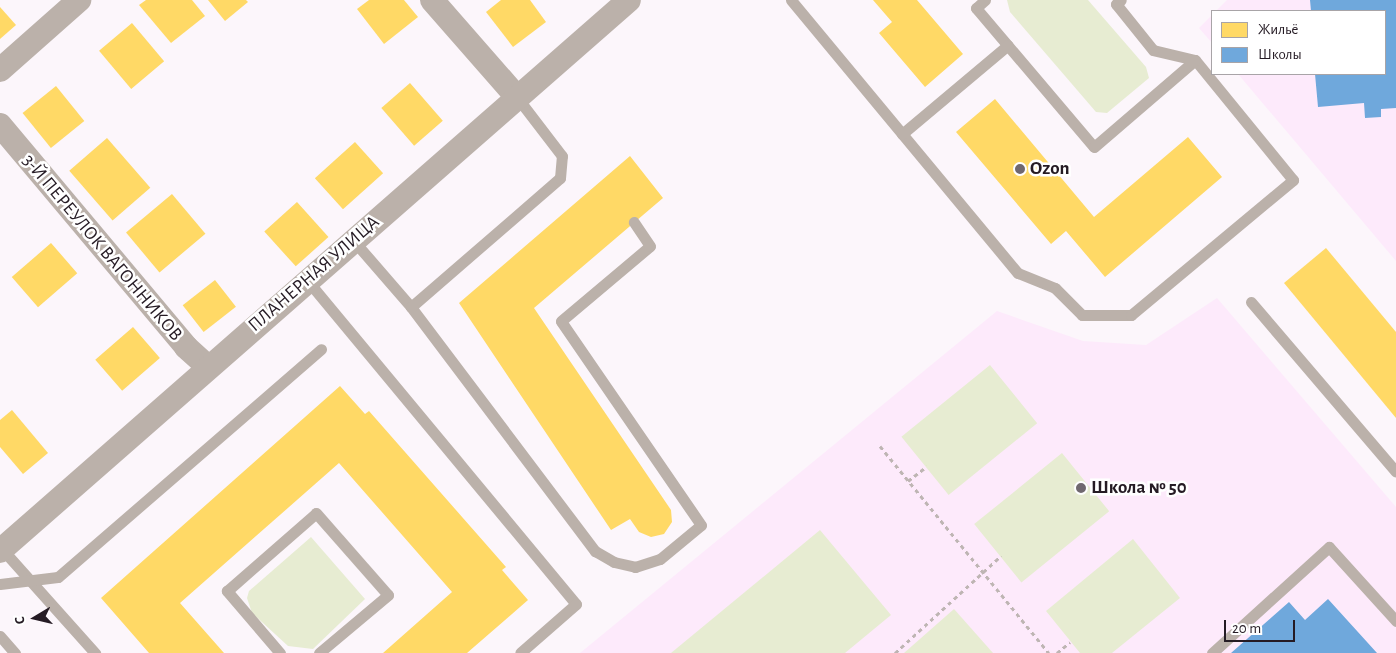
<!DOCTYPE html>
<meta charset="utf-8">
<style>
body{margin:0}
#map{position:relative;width:1396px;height:653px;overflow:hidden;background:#fcf6fb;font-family:"Alegreya Sans",sans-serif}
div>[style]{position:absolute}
.built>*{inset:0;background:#fdeafb}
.green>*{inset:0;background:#e7ecd2;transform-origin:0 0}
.homes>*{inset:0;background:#ffd966;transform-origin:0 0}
.schools>*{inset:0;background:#6fa8dc}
.path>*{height:3px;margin-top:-1.5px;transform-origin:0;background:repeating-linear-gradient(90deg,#beb5b3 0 4px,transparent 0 8px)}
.service>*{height:11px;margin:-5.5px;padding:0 5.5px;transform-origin:5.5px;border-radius:5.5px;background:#bbb1aa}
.minor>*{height:24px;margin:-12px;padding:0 12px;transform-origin:12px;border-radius:12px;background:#bbb1aa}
.dots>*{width:14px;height:14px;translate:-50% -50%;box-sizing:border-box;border:2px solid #fff;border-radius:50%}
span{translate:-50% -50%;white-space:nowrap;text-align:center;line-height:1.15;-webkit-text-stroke:5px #fff;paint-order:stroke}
.poi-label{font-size:19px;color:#251b24;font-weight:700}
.left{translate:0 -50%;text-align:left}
.street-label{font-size:19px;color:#251b24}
.legend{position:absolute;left:1211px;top:10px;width:175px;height:65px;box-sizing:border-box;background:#fff;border:1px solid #a8a4a7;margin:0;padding:6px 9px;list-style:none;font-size:15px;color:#251b24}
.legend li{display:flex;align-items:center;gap:10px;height:25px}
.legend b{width:25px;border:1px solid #a8a4a7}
.north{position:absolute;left:10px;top:593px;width:50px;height:50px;-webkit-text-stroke:4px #fff;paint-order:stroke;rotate:261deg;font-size:14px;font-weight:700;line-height:20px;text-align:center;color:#251b24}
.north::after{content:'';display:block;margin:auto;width:18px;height:22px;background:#251b24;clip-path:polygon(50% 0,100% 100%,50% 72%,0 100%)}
.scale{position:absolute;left:1224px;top:620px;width:71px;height:22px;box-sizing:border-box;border:2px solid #251b24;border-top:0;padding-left:6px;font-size:15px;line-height:18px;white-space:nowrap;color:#251b24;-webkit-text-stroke:4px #fff;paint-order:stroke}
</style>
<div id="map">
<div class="built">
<div style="clip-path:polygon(1227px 0,1396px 0,1396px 261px,1238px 74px,1385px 74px,1385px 11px,1216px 11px)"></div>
<div style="clip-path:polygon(1212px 15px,1212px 43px,1199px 28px)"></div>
<div style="clip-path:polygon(1217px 298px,1396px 507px,1396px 653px,580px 653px,997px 311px,1083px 341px,1146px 345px)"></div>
</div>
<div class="green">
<div style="clip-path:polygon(1007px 0,1088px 0,1146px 67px,1149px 78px,1107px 113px,1096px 112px,1010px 12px)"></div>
<div style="left:990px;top:365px;width:75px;height:114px;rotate:51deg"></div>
<div style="left:1062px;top:453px;width:75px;height:113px;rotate:51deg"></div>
<div style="clip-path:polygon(820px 530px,891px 615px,845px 653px,671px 653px)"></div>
<div style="clip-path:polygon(311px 537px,365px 599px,313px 649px,288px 646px,252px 613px,247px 598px,249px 591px)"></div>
<div style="clip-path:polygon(1133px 539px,1180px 598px,1112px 653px,1080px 653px,1046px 611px)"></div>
<div style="clip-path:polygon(954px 609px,993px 653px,904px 653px)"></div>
</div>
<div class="homes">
<div style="clip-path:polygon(146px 0,192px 0,205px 16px,171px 43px,139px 5px)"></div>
<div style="clip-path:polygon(208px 0,246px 0,248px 2px,225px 21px)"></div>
<div style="clip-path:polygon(369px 0,404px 0,418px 17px,384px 44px,357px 9px)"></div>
<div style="clip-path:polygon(501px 0,530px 0,546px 22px,513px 47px,486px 12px)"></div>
<div style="clip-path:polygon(873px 0,917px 0,963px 54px,925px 87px,879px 33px,892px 22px)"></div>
<div style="clip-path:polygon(0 7px,16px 25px,0 39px)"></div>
<div style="left:132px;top:23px;width:50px;height:43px;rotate:50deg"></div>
<div style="left:410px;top:83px;width:50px;height:38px;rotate:49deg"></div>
<div style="left:56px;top:86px;width:45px;height:43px;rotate:51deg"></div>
<div style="clip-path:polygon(995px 99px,1094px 217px,1188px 137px,1222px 177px,1105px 277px,1066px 231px,1051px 244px,956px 132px)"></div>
<div style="left:107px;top:138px;width:66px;height:50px;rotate:49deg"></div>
<div style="left:355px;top:142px;width:42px;height:54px;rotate:48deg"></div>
<div style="clip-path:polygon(630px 156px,663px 198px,534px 308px,671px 510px,672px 522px,664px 534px,651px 537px,639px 532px,630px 519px,611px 530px,459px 303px)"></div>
<div style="left:172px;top:194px;width:52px;height:60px;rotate:50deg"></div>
<div style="left:297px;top:202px;width:47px;height:44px;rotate:48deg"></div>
<div style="left:51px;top:243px;width:40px;height:52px;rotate:49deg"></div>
<div style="clip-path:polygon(1326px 248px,1396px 332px,1396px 418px,1284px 283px)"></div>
<div style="left:215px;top:280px;width:34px;height:41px;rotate:52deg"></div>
<div style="left:133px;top:327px;width:41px;height:50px;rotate:49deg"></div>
<div style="clip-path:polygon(340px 386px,365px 414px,369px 411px,506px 567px,502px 570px,528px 600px,467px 653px,383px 653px,452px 592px,339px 463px,180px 603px,224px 653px,149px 653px,101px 598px)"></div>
<div style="clip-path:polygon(12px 410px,48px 453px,23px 474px,0 447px,0 420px)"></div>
</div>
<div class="schools">
<div style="clip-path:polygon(1310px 0,1396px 0,1396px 108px,1381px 109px,1381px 117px,1365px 118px,1364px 103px,1318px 107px,1315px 74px,1385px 74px,1385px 11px,1311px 11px)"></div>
<div style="clip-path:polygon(1328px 599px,1377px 653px,1231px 653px,1289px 602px,1305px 620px)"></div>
</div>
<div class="path">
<div style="left:880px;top:446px;width:267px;rotate:50.8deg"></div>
<div style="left:908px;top:481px;width:24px;rotate:-38deg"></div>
<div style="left:895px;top:653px;width:144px;rotate:-42.5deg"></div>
<div style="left:1057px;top:653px;width:17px;rotate:-40deg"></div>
</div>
<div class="service">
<div style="left:791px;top:0;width:355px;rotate:50.3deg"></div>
<div style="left:1018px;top:273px;width:40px;rotate:22deg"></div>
<div style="left:1055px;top:288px;width:38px;rotate:45deg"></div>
<div style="left:1082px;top:315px;width:49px"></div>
<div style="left:1131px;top:315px;width:211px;rotate:-39.8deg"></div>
<div style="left:1293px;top:180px;width:155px;rotate:-129.2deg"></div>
<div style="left:1195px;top:60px;width:43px;rotate:-166.6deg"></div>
<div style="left:1153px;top:50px;width:59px;rotate:-128.8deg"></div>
<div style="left:1116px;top:4px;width:6px;rotate:-39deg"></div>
<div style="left:985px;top:0;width:12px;rotate:138deg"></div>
<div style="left:976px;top:8px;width:182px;rotate:49.7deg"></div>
<div style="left:1094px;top:147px;width:133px;rotate:-40.7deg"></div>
<div style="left:902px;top:134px;width:138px;rotate:-40deg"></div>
<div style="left:353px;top:240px;width:89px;rotate:49.1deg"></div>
<div style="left:411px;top:307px;width:306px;rotate:53deg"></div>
<div style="left:595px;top:551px;width:22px;rotate:30deg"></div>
<div style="left:614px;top:562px;width:22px;rotate:13deg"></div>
<div style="left:635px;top:567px;width:26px;rotate:-18deg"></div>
<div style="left:660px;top:559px;width:53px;rotate:-39.7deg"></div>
<div style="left:701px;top:525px;width:247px;rotate:-124.5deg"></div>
<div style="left:561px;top:321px;width:116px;rotate:-40.1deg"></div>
<div style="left:650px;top:246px;width:29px;rotate:-124deg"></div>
<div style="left:307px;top:280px;width:421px;rotate:50.3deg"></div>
<div style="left:576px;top:604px;width:74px;rotate:138.8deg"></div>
<div style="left:1251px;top:302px;width:223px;rotate:49.5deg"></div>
<div style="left:411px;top:307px;width:197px;rotate:-40.9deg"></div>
<div style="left:560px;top:178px;width:22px;rotate:-85deg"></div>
<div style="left:562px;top:156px;width:76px;rotate:-127.5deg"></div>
<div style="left:2px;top:549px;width:140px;rotate:48.2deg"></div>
<div style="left:0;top:584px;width:58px;rotate:-6.9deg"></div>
<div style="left:58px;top:577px;width:348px;rotate:-40.9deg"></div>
<div style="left:0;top:636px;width:23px;rotate:49deg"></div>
<div style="left:280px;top:653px;width:82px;rotate:-130.5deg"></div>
<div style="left:227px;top:591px;width:118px;rotate:-41.2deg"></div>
<div style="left:316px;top:513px;width:109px;rotate:48.7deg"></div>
<div style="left:388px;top:595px;width:90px;rotate:140deg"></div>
<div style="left:1212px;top:653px;width:158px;rotate:-42.2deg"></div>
<div style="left:1329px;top:547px;width:100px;rotate:47.8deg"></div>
</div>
<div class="minor">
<div style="left:432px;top:0;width:128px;rotate:48.8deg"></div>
<div style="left:0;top:70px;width:106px;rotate:-41.5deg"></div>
<div style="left:0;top:125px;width:290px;rotate:50deg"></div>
<div style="left:186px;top:347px;width:30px;rotate:42deg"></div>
<div style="left:0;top:551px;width:836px;rotate:-41.22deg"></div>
</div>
<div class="dots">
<div style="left:1020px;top:169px;background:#70686f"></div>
<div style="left:1081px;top:488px;background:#70686f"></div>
</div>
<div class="poi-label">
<span class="left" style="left:1030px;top:169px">Ozon</span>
<span class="left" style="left:1091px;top:488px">Школа № 50</span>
</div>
<div class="street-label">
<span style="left:102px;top:248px;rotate:50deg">3-Й ПЕРЕУЛОК ВАГОННИКОВ</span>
<span style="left:314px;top:274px;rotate:-41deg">ПЛАНЕРНАЯ УЛИЦА</span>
</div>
<ul class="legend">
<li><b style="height:14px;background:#ffd966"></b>Жильё</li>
<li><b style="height:14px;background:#6fa8dc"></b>Школы</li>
</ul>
<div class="north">С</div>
<div class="scale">20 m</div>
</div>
